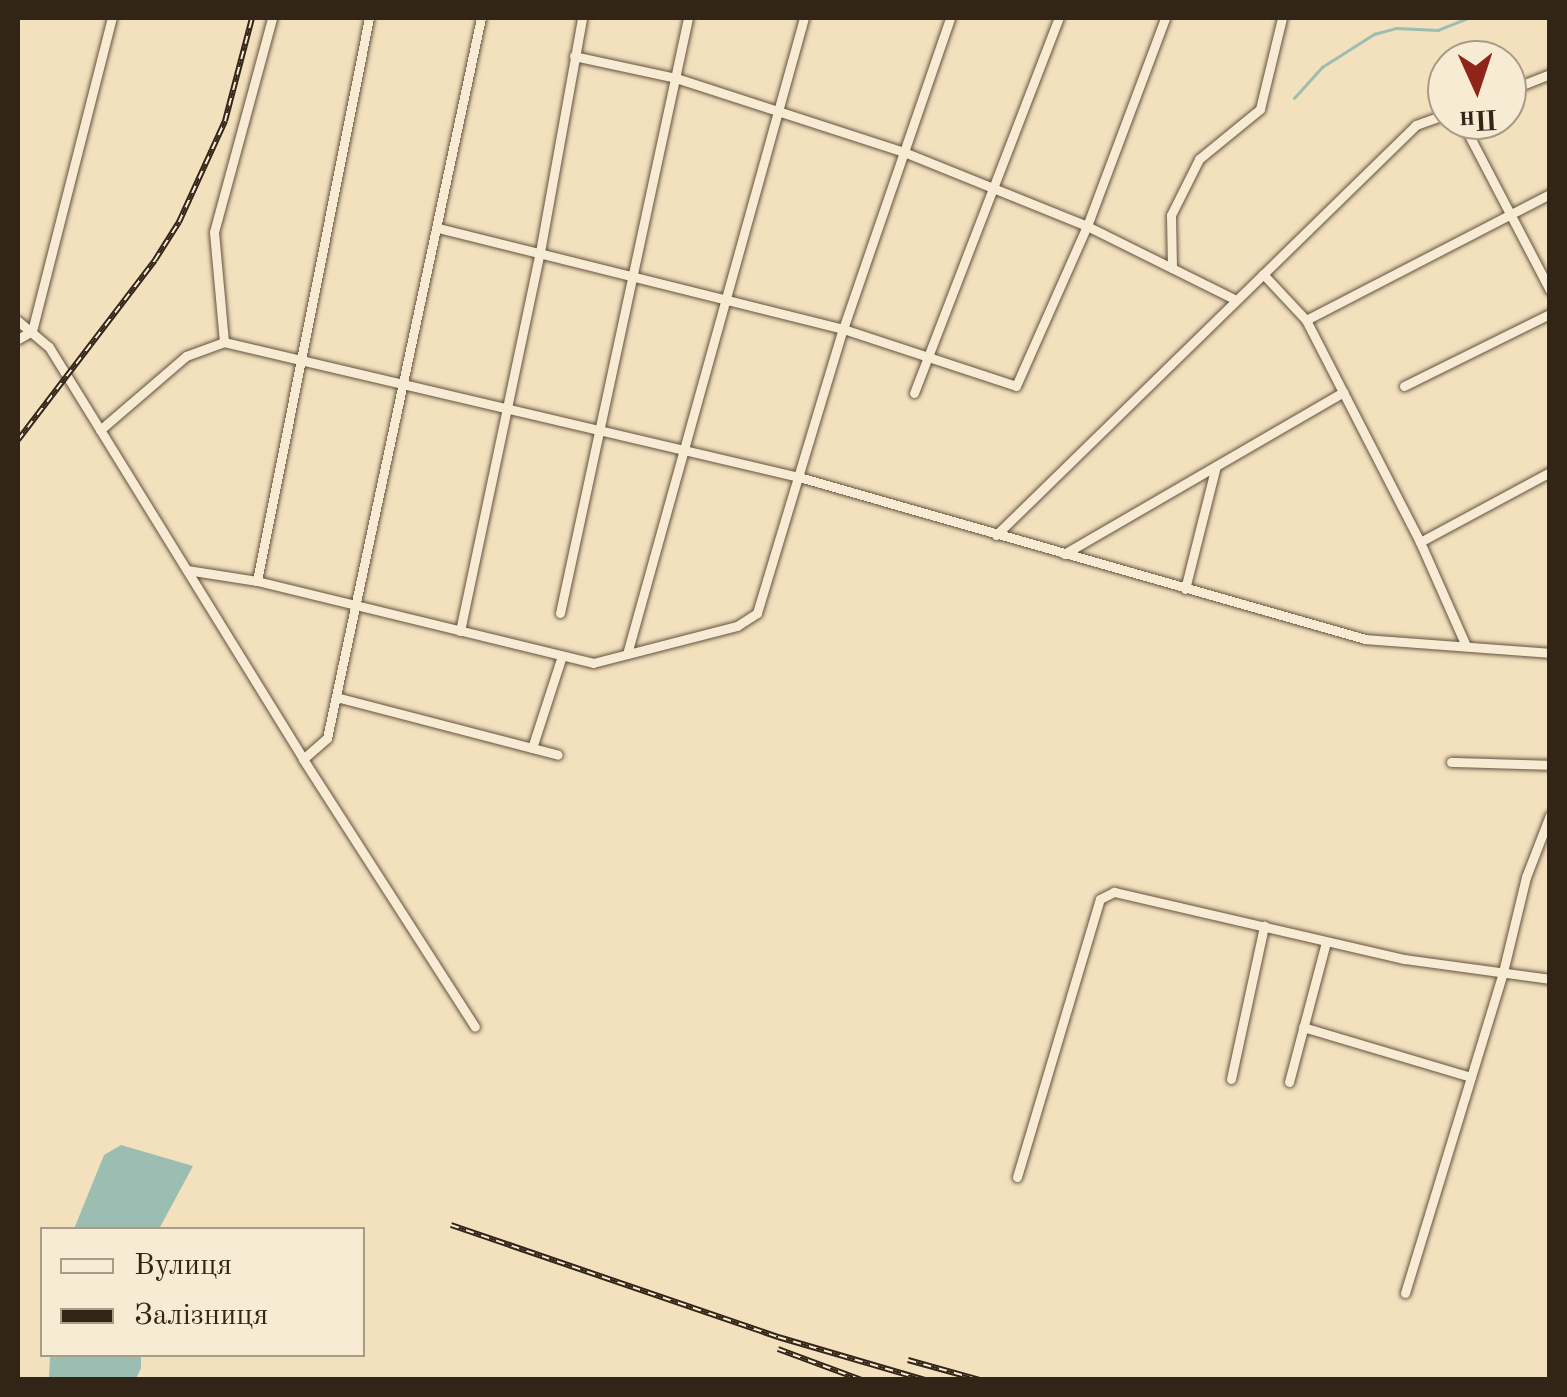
<!DOCTYPE html>
<meta charset="utf-8">
<style>
body{margin:0}
#map{position:relative;width:1567px;height:1397px;overflow:hidden;background:#f3e0bd;font-family:"Old Standard TT",serif}
div>[style]{position:absolute}
.water>*{inset:0;background:#9bbdb2}
.stream>*{height:2.5px;margin:-1.25px;padding:0 1.25px;transform-origin:1.25px;border-radius:1.25px;background:#9bbdb2}
.roads{filter:drop-shadow(0 0 2px #625340) drop-shadow(0 0 2px #625340)}
.minor>*{height:9px;margin:-4.5px;padding:0 4.5px;transform-origin:4.5px;border-radius:4.5px;background:#f7ebd4}
.rail>*{height:6px;margin-top:-3px;transform-origin:0;background:repeating-linear-gradient(90deg,#f7ebd4 0 8px,#322416 0 16px);box-sizing:border-box;border-block:2px solid #322416}
span{translate:-50% -50%;white-space:nowrap;text-align:center;line-height:1.15;-webkit-text-stroke:8px #f7ebd4;paint-order:stroke}
.frame{position:absolute;inset:0;border:20px solid #322416;pointer-events:none}
.legend{position:absolute;left:40px;top:1227px;width:325px;height:130px;box-sizing:border-box;background:#f7ebd4;border:2px solid #a89b88;margin:0;padding:12px 18px;list-style:none;font-size:30px;color:#322416}
.legend li{display:flex;align-items:center;gap:20px;height:50px}
.legend b{width:50px;border:2px solid #a89b88}
.north{position:absolute;left:1427px;top:40px;width:100px;height:100px;box-sizing:border-box;background:#f7ebd4;border:2px solid #a89b88;border-radius:50%;rotate:177deg;font-size:28px;font-weight:700;line-height:40px;text-align:center;color:#322416}
.north::after{content:'';display:block;margin:auto;width:35px;height:45px;background:#8f2418;clip-path:polygon(50% 0,100% 100%,50% 72%,0 100%)}
</style>
<div id="map">
<div class="water">
<div style="clip-path:polygon(121px 1145px,193px 1166px,159px 1229px,74px 1229px,104px 1155px)"></div>
<div style="clip-path:polygon(50px 1355px,141px 1355px,141px 1368px,136px 1379px,49px 1379px)"></div>
</div>
<div class="stream">
<div style="left:1294px;top:98px;width:42px;rotate:-47.9deg"></div>
<div style="left:1322px;top:67px;width:62px;rotate:-32.4deg"></div>
<div style="left:1374px;top:34px;width:23px;rotate:-15deg"></div>
<div style="left:1396px;top:28px;width:42px;rotate:2.7deg"></div>
<div style="left:1438px;top:30px;width:32px;rotate:-22deg"></div>
</div>
<div class="roads">
<div class="minor">
<div style="left:574px;top:56px;width:104px;rotate:12.2deg"></div>
<div style="left:676px;top:78px;width:240px;rotate:18deg"></div>
<div style="left:904px;top:152px;width:197px;rotate:22deg"></div>
<div style="left:1087px;top:226px;width:166px;rotate:26.4deg"></div>
<div style="left:1507px;top:91px;width:46px;rotate:-21.6deg"></div>
<div style="left:1461px;top:120px;width:192px;rotate:62.4deg"></div>
<div style="left:438px;top:228px;width:417px;rotate:14deg"></div>
<div style="left:843px;top:329px;width:182px;rotate:18.2deg"></div>
<div style="left:1016px;top:386px;width:175px;rotate:-66.1deg"></div>
<div style="left:1087px;top:226px;width:222px;rotate:-69.4deg"></div>
<div style="left:1172px;top:268px;width:53px;rotate:-91.1deg"></div>
<div style="left:1171px;top:215px;width:63px;rotate:-63.4deg"></div>
<div style="left:1199px;top:159px;width:79px;rotate:-39.3deg"></div>
<div style="left:1260px;top:109px;width:94px;rotate:-76.4deg"></div>
<div style="left:1263px;top:274px;width:63px;rotate:46.9deg"></div>
<div style="left:1306px;top:320px;width:250px;rotate:62.8deg"></div>
<div style="left:1420px;top:542px;width:114px;rotate:66.1deg"></div>
<div style="left:1306px;top:320px;width:275px;rotate:-27.3deg"></div>
<div style="left:18px;top:321px;width:40px;rotate:40deg"></div>
<div style="left:49px;top:347px;width:484px;rotate:58.3deg"></div>
<div style="left:303px;top:759px;width:318px;rotate:57.3deg"></div>
<div style="left:18px;top:339px;width:16px;rotate:-30deg"></div>
<div style="left:32px;top:331px;width:323px;rotate:-75.7deg"></div>
<div style="left:224px;top:342px;width:591px;rotate:13.21deg"></div>
<div style="left:799px;top:477px;width:589px;rotate:15.97deg"></div>
<div style="left:1365px;top:639px;width:186px;rotate:4.3deg"></div>
<div style="left:1404px;top:386px;width:163px;rotate:-26.3deg"></div>
<div style="left:914px;top:393px;width:402px;rotate:-68.9deg"></div>
<div style="left:100px;top:430px;width:113px;rotate:-40.7deg"></div>
<div style="left:186px;top:356px;width:40px;rotate:-20.2deg"></div>
<div style="left:224px;top:342px;width:110px;rotate:-95.2deg"></div>
<div style="left:214px;top:232px;width:222px;rotate:-74.8deg"></div>
<div style="left:996px;top:535px;width:587px;rotate:-44.31deg"></div>
<div style="left:1416px;top:125px;width:33px;rotate:-20deg"></div>
<div style="left:1420px;top:542px;width:148px;rotate:-28.3deg"></div>
<div style="left:1064px;top:554px;width:323px;rotate:-30.1deg"></div>
<div style="left:187px;top:570px;width:71px;rotate:8.9deg"></div>
<div style="left:257px;top:581px;width:346px;rotate:13.7deg"></div>
<div style="left:593px;top:663px;width:149px;rotate:-14.4deg"></div>
<div style="left:737px;top:626px;width:24px;rotate:-33deg"></div>
<div style="left:757px;top:613px;width:297px;rotate:-73.2deg"></div>
<div style="left:843px;top:329px;width:329px;rotate:-71deg"></div>
<div style="left:257px;top:581px;width:574px;rotate:-78.75deg"></div>
<div style="left:1185px;top:589px;width:127px;rotate:-75.9deg"></div>
<div style="left:560px;top:613px;width:609px;rotate:-77.86deg"></div>
<div style="left:460px;top:631px;width:387px;rotate:-78.1deg"></div>
<div style="left:540px;top:252px;width:238px;rotate:-79.8deg"></div>
<div style="left:627px;top:654px;width:660px;rotate:-74.45deg"></div>
<div style="left:336px;top:697px;width:229px;rotate:14.6deg"></div>
<div style="left:532px;top:748px;width:94px;rotate:-72deg"></div>
<div style="left:303px;top:759px;width:32px;rotate:-41deg"></div>
<div style="left:327px;top:738px;width:736px;rotate:-77.93deg"></div>
<div style="left:1451px;top:762px;width:99px;rotate:1.7deg"></div>
<div style="left:1303px;top:1027px;width:175px;rotate:16.6deg"></div>
<div style="left:1231px;top:1079px;width:157px;rotate:-77.8deg"></div>
<div style="left:1289px;top:1082px;width:145px;rotate:-75.2deg"></div>
<div style="left:1017px;top:1177px;width:290px;rotate:-73.4deg"></div>
<div style="left:1100px;top:899px;width:16px;rotate:-27deg"></div>
<div style="left:1114px;top:892px;width:298px;rotate:13deg"></div>
<div style="left:1404px;top:959px;width:147px;rotate:7.8deg"></div>
<div style="left:1405px;top:1293px;width:336px;rotate:-73deg"></div>
<div style="left:1503px;top:972px;width:98px;rotate:-76.4deg"></div>
<div style="left:1526px;top:877px;width:66px;rotate:-68.8deg"></div>
</div>
</div>
<div class="rail">
<div style="left:18px;top:440px;width:226px;rotate:-52.7deg"></div>
<div style="left:155px;top:260px;width:45px;rotate:-57.7deg"></div>
<div style="left:179px;top:222px;width:111px;rotate:-65.5deg"></div>
<div style="left:225px;top:121px;width:106px;rotate:-75.3deg"></div>
<div style="left:451px;top:1225px;width:346px;rotate:18.9deg"></div>
<div style="left:778px;top:1337px;width:153px;rotate:16.3deg"></div>
<div style="left:778px;top:1349px;width:90px;rotate:20.3deg"></div>
<div style="left:908px;top:1360px;width:75px;rotate:15.5deg"></div>
</div>
<div class="frame"></div>
<ul class="legend">
<li><b style="height:12px;background:#f7ebd4"></b>Вулиця</li>
<li><b style="height:12px;background:#322416"></b>Залізниця</li>
</ul>
<div class="north">Пн</div>
</div>
